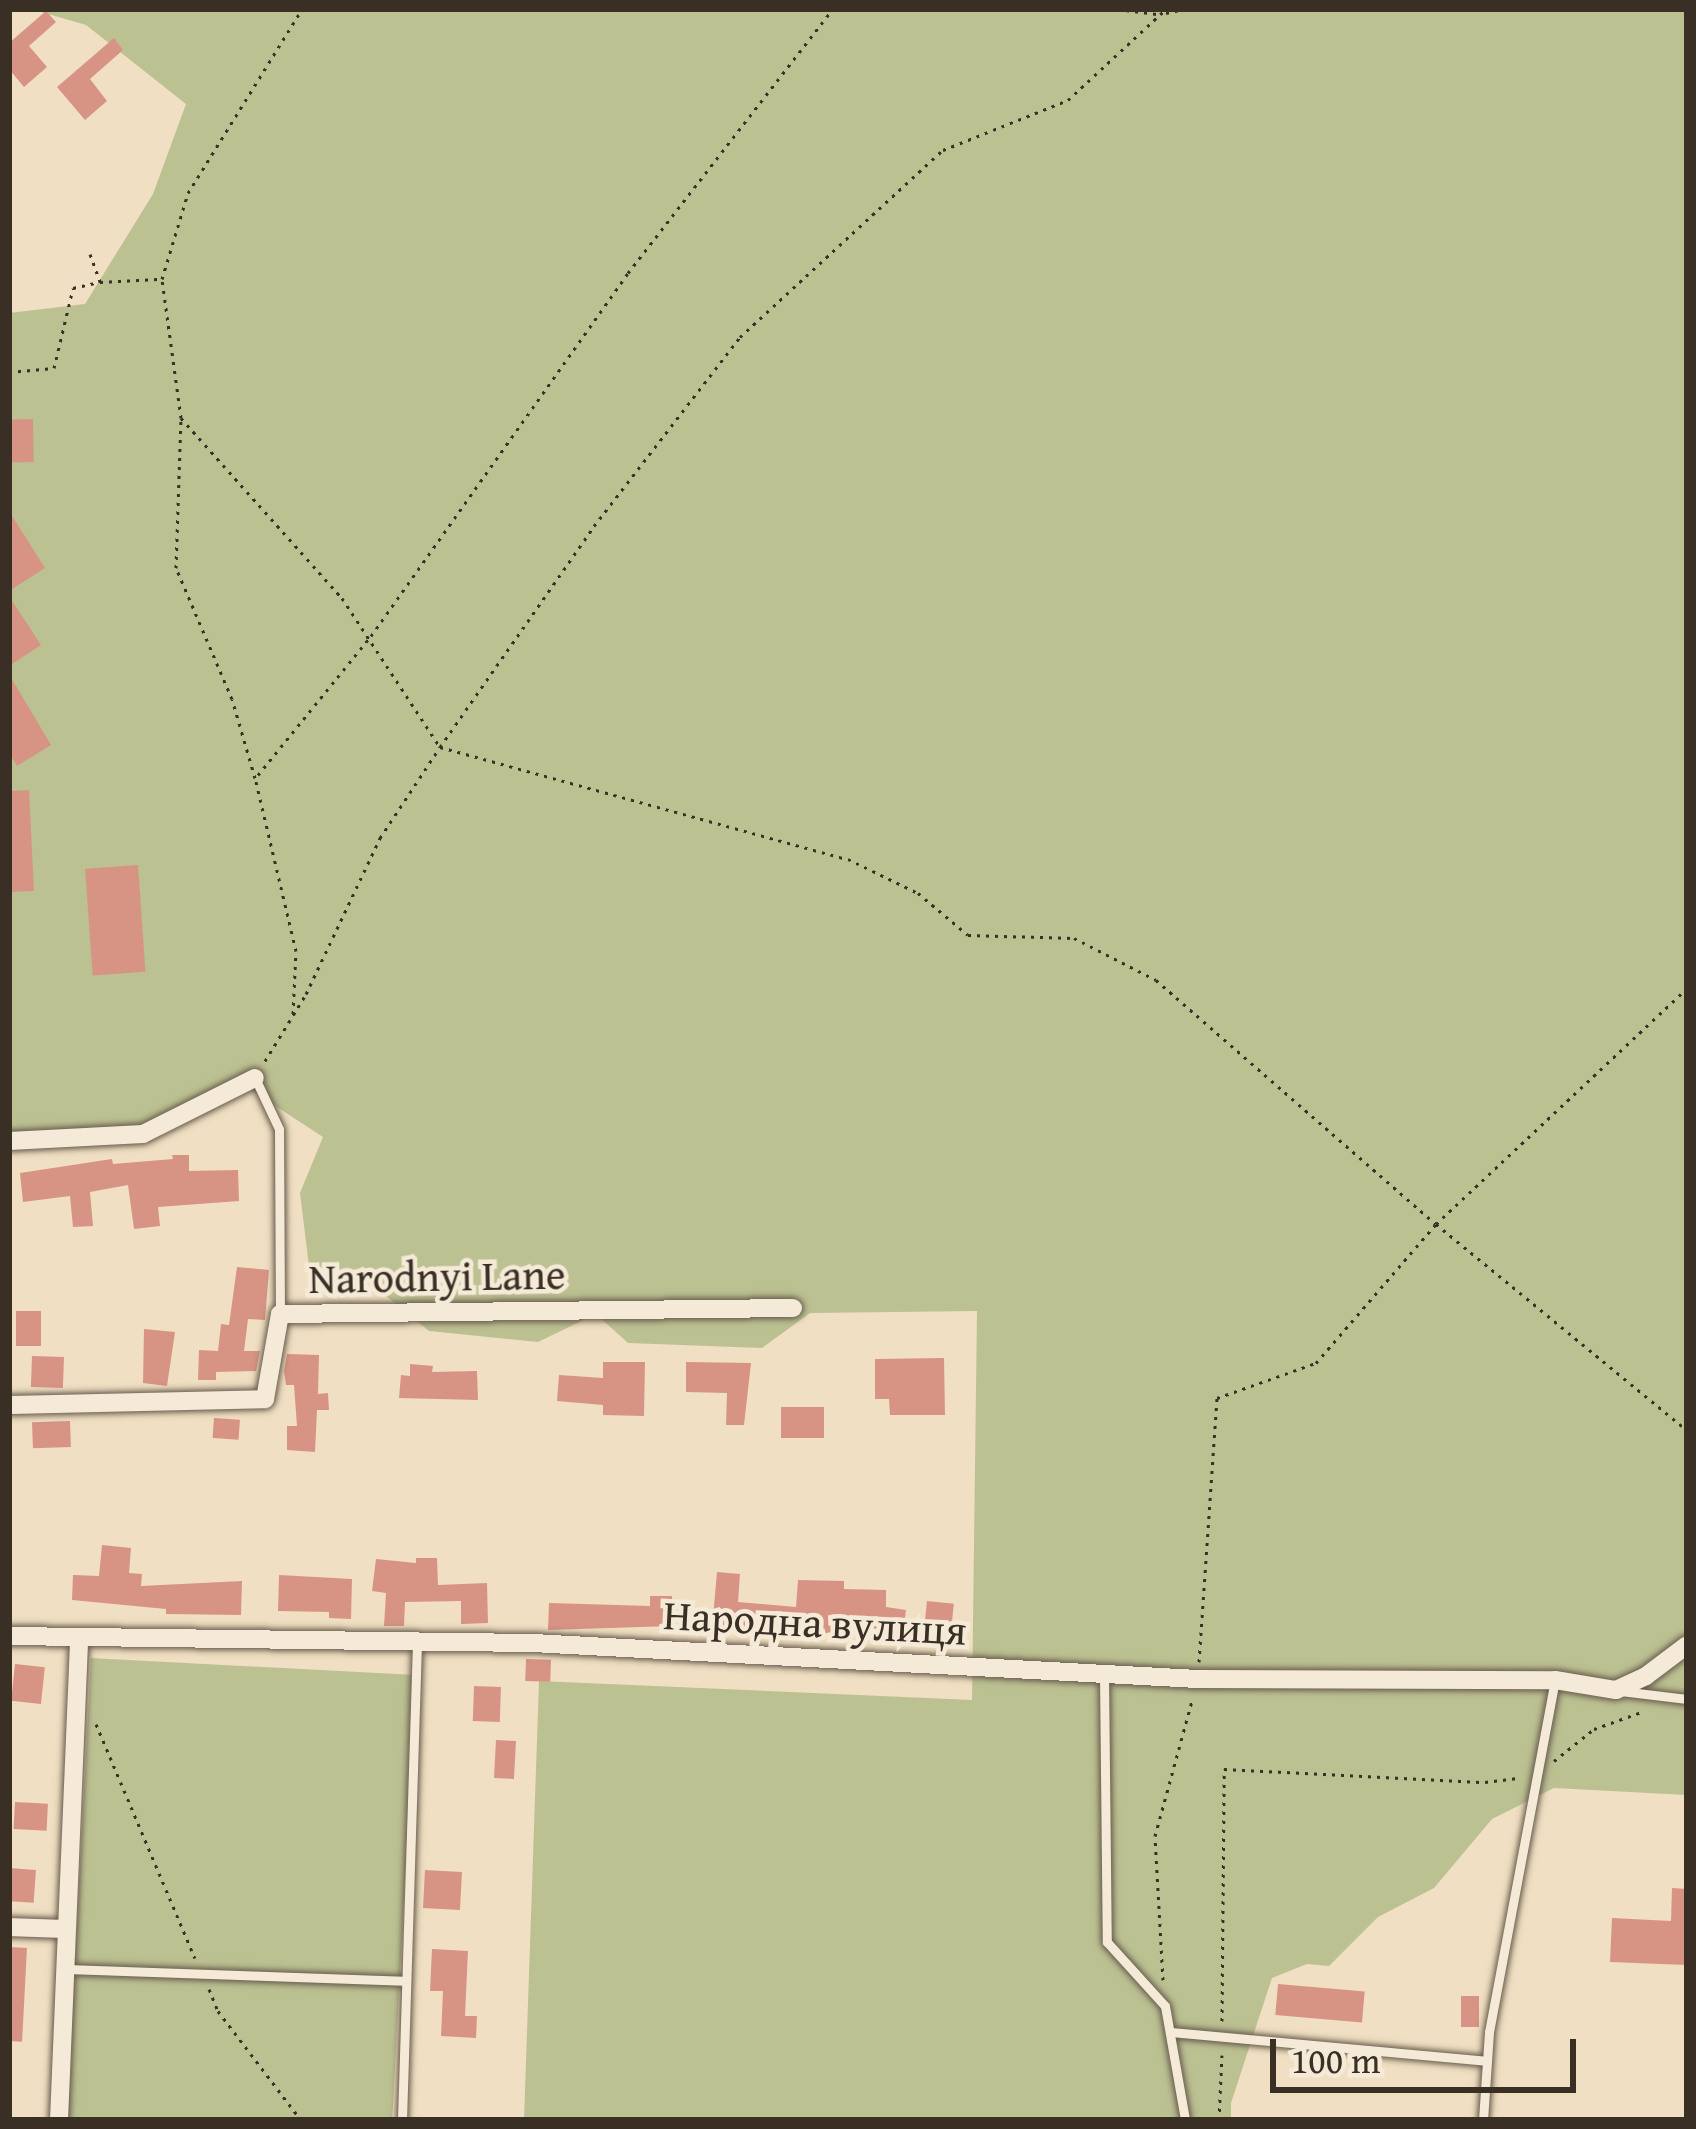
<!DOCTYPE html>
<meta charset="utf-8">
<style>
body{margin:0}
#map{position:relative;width:1696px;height:2129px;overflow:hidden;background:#f0dfc2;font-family:"Gentium Book Plus",serif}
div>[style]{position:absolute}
.green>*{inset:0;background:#bcc192;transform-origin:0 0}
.building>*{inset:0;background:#d79484;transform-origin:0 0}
.path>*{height:3px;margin-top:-1.5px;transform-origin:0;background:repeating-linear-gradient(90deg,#392f25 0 3px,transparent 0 9px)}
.roads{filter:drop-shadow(0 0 3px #675b4c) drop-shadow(0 0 3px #675b4c)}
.service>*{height:9px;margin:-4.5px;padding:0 4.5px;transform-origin:4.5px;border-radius:4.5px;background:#f5ead7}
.minor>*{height:18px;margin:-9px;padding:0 9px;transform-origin:9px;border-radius:9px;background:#f5ead7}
span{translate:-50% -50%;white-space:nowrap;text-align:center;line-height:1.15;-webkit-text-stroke:9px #f5ead7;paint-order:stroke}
.street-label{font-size:42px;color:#392f25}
.frame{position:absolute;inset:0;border:12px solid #392f25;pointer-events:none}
.scale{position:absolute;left:1270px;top:2039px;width:306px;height:54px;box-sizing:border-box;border:6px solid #392f25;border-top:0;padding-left:15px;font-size:36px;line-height:42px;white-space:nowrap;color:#392f25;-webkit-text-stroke:9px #f5ead7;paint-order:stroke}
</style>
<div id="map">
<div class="green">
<div style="clip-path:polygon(31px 9px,1687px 9px,1687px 1795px,1554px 1788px,1492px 1819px,1434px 1888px,1378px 1917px,1329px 1966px,1307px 1964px,1272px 1978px,1231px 2103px,1231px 2120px,524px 2120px,539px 1681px,972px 1700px,977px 1311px,810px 1313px,762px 1348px,628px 1343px,596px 1314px,538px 1342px,429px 1331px,359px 1274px,309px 1266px,300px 1193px,323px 1137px,237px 1081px,139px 1128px,9px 1133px,9px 313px,85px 304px,153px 194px,186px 104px,86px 25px)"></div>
<div style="left:91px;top:1658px;width:325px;height:462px;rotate:3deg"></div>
</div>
<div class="building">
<div style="clip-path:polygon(46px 11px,56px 22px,29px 46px,47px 67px,24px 87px,9px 69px,9px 43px)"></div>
<div style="clip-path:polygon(114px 38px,123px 50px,90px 79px,107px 101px,85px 120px,57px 87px)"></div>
<div style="left:33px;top:419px;width:43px;height:24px;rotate:89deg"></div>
<div style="clip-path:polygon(9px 511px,45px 568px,9px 591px)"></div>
<div style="clip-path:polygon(9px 596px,41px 645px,9px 666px)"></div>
<div style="clip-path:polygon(9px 674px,51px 745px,17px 766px,9px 753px)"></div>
<div style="clip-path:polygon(29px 790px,34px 891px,9px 892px,9px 791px)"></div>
<div style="left:138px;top:865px;width:107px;height:53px;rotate:86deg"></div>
<div style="clip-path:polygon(172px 1155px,189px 1155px,189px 1171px,238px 1170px,239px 1201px,158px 1207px,160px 1226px,134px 1229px,128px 1185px,90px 1192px,93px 1226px,73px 1227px,70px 1196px,23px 1202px,20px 1173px,112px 1159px,113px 1164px,173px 1159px)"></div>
<div style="clip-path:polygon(237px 1267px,269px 1270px,265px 1320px,248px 1319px,244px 1351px,260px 1351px,256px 1371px,216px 1372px,216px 1380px,198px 1380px,199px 1350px,218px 1351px,221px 1324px,229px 1325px)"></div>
<div style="left:16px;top:1311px;width:25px;height:35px"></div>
<div style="clip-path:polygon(144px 1329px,175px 1332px,167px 1386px,143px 1383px)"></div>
<div style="clip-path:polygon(287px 1354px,319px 1355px,318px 1394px,328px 1393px,329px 1410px,317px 1410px,315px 1452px,287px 1450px,287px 1426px,297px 1426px,294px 1385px,286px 1385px,284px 1371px)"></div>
<div style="left:32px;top:1356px;width:32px;height:31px;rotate:2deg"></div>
<div style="clip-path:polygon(944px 1358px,945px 1415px,890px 1415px,889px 1399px,875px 1399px,875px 1359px)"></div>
<div style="clip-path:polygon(603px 1362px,645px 1362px,644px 1416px,603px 1415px,603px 1405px,557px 1401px,559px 1375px,603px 1378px)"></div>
<div style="clip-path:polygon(686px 1362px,751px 1363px,744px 1425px,726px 1425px,727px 1393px,686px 1392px)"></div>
<div style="clip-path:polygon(410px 1364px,433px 1366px,432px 1372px,477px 1371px,478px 1400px,399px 1398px,401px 1375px,410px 1376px)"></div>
<div style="left:781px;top:1407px;width:43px;height:31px"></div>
<div style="left:214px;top:1418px;width:26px;height:20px;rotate:4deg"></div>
<div style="left:70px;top:1421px;width:26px;height:38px;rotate:88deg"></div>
<div style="clip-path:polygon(102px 1545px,131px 1548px,129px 1573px,142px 1574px,141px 1586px,242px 1581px,241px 1615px,166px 1614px,166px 1609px,72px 1600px,73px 1575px,99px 1576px)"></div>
<div style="clip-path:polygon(416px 1558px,437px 1558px,438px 1585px,487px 1583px,488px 1623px,461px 1624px,461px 1601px,405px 1602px,404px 1626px,384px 1626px,386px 1593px,372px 1591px,376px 1559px,416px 1563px)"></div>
<div style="clip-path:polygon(717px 1572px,740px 1574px,738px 1602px,796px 1607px,798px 1580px,844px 1581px,844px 1589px,886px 1590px,886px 1607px,906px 1610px,903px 1632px,848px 1625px,847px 1634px,788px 1631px,787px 1637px,712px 1629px)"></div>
<div style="clip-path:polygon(279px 1575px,352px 1579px,351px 1619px,329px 1618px,329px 1612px,278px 1611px)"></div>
<div style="clip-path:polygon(650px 1596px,672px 1596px,672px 1626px,548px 1630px,549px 1603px,650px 1606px)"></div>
<div style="left:927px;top:1601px;width:27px;height:24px;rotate:6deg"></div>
<div style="left:526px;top:1659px;width:25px;height:22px;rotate:2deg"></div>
<div style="left:15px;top:1664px;width:30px;height:37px;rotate:6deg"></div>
<div style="left:474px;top:1686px;width:27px;height:35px;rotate:2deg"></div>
<div style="left:496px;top:1740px;width:20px;height:38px;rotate:3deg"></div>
<div style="left:15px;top:1802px;width:33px;height:27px;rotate:3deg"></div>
<div style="left:9px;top:1868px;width:27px;height:33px;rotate:4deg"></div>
<div style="left:425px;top:1870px;width:37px;height:38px;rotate:3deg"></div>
<div style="clip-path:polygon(1672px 1888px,1687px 1889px,1687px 1965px,1610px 1962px,1612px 1918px,1671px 1921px)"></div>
<div style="left:9px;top:1947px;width:18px;height:94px;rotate:3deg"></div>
<div style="clip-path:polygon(432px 1949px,468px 1951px,465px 2016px,477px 2016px,476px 2038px,441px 2036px,443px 1991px,430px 1991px)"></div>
<div style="left:1278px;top:1984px;width:87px;height:31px;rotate:5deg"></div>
<div style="left:1461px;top:1996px;width:18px;height:31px"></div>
</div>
<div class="path">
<div style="left:1117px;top:9px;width:40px;rotate:7.1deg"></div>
<div style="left:1166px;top:13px;width:19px;rotate:-12deg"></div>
<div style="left:90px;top:254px;width:30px;rotate:70deg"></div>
<div style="left:100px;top:282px;width:58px;rotate:-3deg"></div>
<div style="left:9px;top:372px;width:45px;rotate:-5.1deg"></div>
<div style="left:54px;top:368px;width:82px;rotate:-76.6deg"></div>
<div style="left:73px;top:288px;width:28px;rotate:-13deg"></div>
<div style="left:181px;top:418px;width:241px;rotate:48.2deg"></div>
<div style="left:342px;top:598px;width:178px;rotate:56.7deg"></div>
<div style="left:440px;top:747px;width:269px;rotate:-55.1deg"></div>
<div style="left:594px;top:526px;width:239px;rotate:-52.3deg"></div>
<div style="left:740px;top:337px;width:276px;rotate:-42.7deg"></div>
<div style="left:943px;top:150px;width:135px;rotate:-21.8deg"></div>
<div style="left:1068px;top:100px;width:134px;rotate:-42.9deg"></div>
<div style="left:258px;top:775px;width:179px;rotate:-50.9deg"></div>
<div style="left:371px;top:636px;width:445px;rotate:-54.7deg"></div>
<div style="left:628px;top:273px;width:334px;rotate:-52.2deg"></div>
<div style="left:293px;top:1014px;width:63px;rotate:-87.3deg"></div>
<div style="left:296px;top:951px;width:178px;rotate:-103.3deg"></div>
<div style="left:255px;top:778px;width:82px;rotate:-106.2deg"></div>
<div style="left:232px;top:699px;width:142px;rotate:-113.1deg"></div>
<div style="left:176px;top:568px;width:150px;rotate:-88.1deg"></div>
<div style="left:181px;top:418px;width:140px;rotate:-97.8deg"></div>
<div style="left:162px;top:279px;width:90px;rotate:-73.2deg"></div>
<div style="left:188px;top:193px;width:216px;rotate:-58.2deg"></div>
<div style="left:265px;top:1061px;width:79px;rotate:-58.5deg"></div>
<div style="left:306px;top:994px;width:173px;rotate:-64.6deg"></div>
<div style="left:380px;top:838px;width:109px;rotate:-56.6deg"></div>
<div style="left:440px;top:747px;width:423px;rotate:15.4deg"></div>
<div style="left:848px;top:859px;width:78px;rotate:25.9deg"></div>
<div style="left:918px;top:893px;width:65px;rotate:40deg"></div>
<div style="left:968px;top:935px;width:106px;rotate:1.6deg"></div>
<div style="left:1074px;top:938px;width:92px;rotate:27.1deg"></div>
<div style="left:1156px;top:980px;width:371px;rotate:41.1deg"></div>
<div style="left:1436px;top:1224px;width:325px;rotate:39.4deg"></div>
<div style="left:1199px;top:1662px;width:265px;rotate:-86.1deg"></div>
<div style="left:1217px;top:1398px;width:105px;rotate:-19.5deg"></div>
<div style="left:1316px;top:1363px;width:184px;rotate:-49.2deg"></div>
<div style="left:1436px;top:1224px;width:345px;rotate:-43.2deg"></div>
<div style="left:96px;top:1724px;width:254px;rotate:67.1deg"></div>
<div style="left:1554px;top:1761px;width:51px;rotate:-38.7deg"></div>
<div style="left:1594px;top:1729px;width:53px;rotate:-19.8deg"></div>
<div style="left:1163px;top:1980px;width:144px;rotate:-93.2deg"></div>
<div style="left:1155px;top:1836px;width:140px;rotate:-74.7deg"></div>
<div style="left:209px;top:1989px;width:24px;rotate:68deg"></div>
<div style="left:218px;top:2011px;width:137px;rotate:52.7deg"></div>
<div style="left:1222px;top:2021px;width:252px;rotate:-89.5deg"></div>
<div style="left:1224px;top:1769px;width:261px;rotate:2.9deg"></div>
<div style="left:1485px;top:1782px;width:35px;rotate:-7deg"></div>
<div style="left:1219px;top:2120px;width:65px;rotate:-87.4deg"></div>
</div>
<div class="roads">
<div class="service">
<div style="left:255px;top:1078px;width:56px;rotate:64.8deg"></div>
<div style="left:279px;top:1129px;width:185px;rotate:89.7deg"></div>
<div style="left:1104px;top:1675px;width:267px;rotate:89.4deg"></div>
<div style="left:1107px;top:1942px;width:86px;rotate:47.8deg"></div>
<div style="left:1165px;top:2006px;width:116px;rotate:80deg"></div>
<div style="left:1621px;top:1691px;width:66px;rotate:6.9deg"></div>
<div style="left:64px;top:1969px;width:342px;rotate:2deg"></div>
<div style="left:1170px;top:2032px;width:318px;rotate:5.2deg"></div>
<div style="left:402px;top:2120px;width:478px;rotate:-88.2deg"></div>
<div style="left:1483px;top:2120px;width:88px;rotate:-86.1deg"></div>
<div style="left:1489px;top:2032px;width:358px;rotate:-79.4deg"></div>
</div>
<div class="minor">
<div style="left:9px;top:1141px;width:134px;rotate:-3deg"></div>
<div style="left:143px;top:1134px;width:125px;rotate:-26.6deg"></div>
<div style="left:9px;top:1405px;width:256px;rotate:-1.3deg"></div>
<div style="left:265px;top:1399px;width:86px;rotate:-80deg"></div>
<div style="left:280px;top:1314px;width:513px;rotate:-0.67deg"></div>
<div style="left:9px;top:1636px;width:524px;rotate:0.77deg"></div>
<div style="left:533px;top:1643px;width:666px;rotate:3.1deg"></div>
<div style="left:1198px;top:1679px;width:357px;rotate:0.2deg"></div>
<div style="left:1555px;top:1680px;width:62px;rotate:9.3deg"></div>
<div style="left:1616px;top:1690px;width:33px;rotate:-25deg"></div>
<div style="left:1646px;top:1676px;width:51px;rotate:-37.1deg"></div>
<div style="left:9px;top:1927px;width:54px;rotate:2.1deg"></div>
<div style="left:59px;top:2120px;width:480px;rotate:-87.6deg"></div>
</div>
</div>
<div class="street-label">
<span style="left:437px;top:1276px;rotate:-1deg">Narodnyi Lane</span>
<span style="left:815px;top:1622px;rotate:3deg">Народна вулиця</span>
</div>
<div class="frame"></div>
<div class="scale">100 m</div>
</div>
